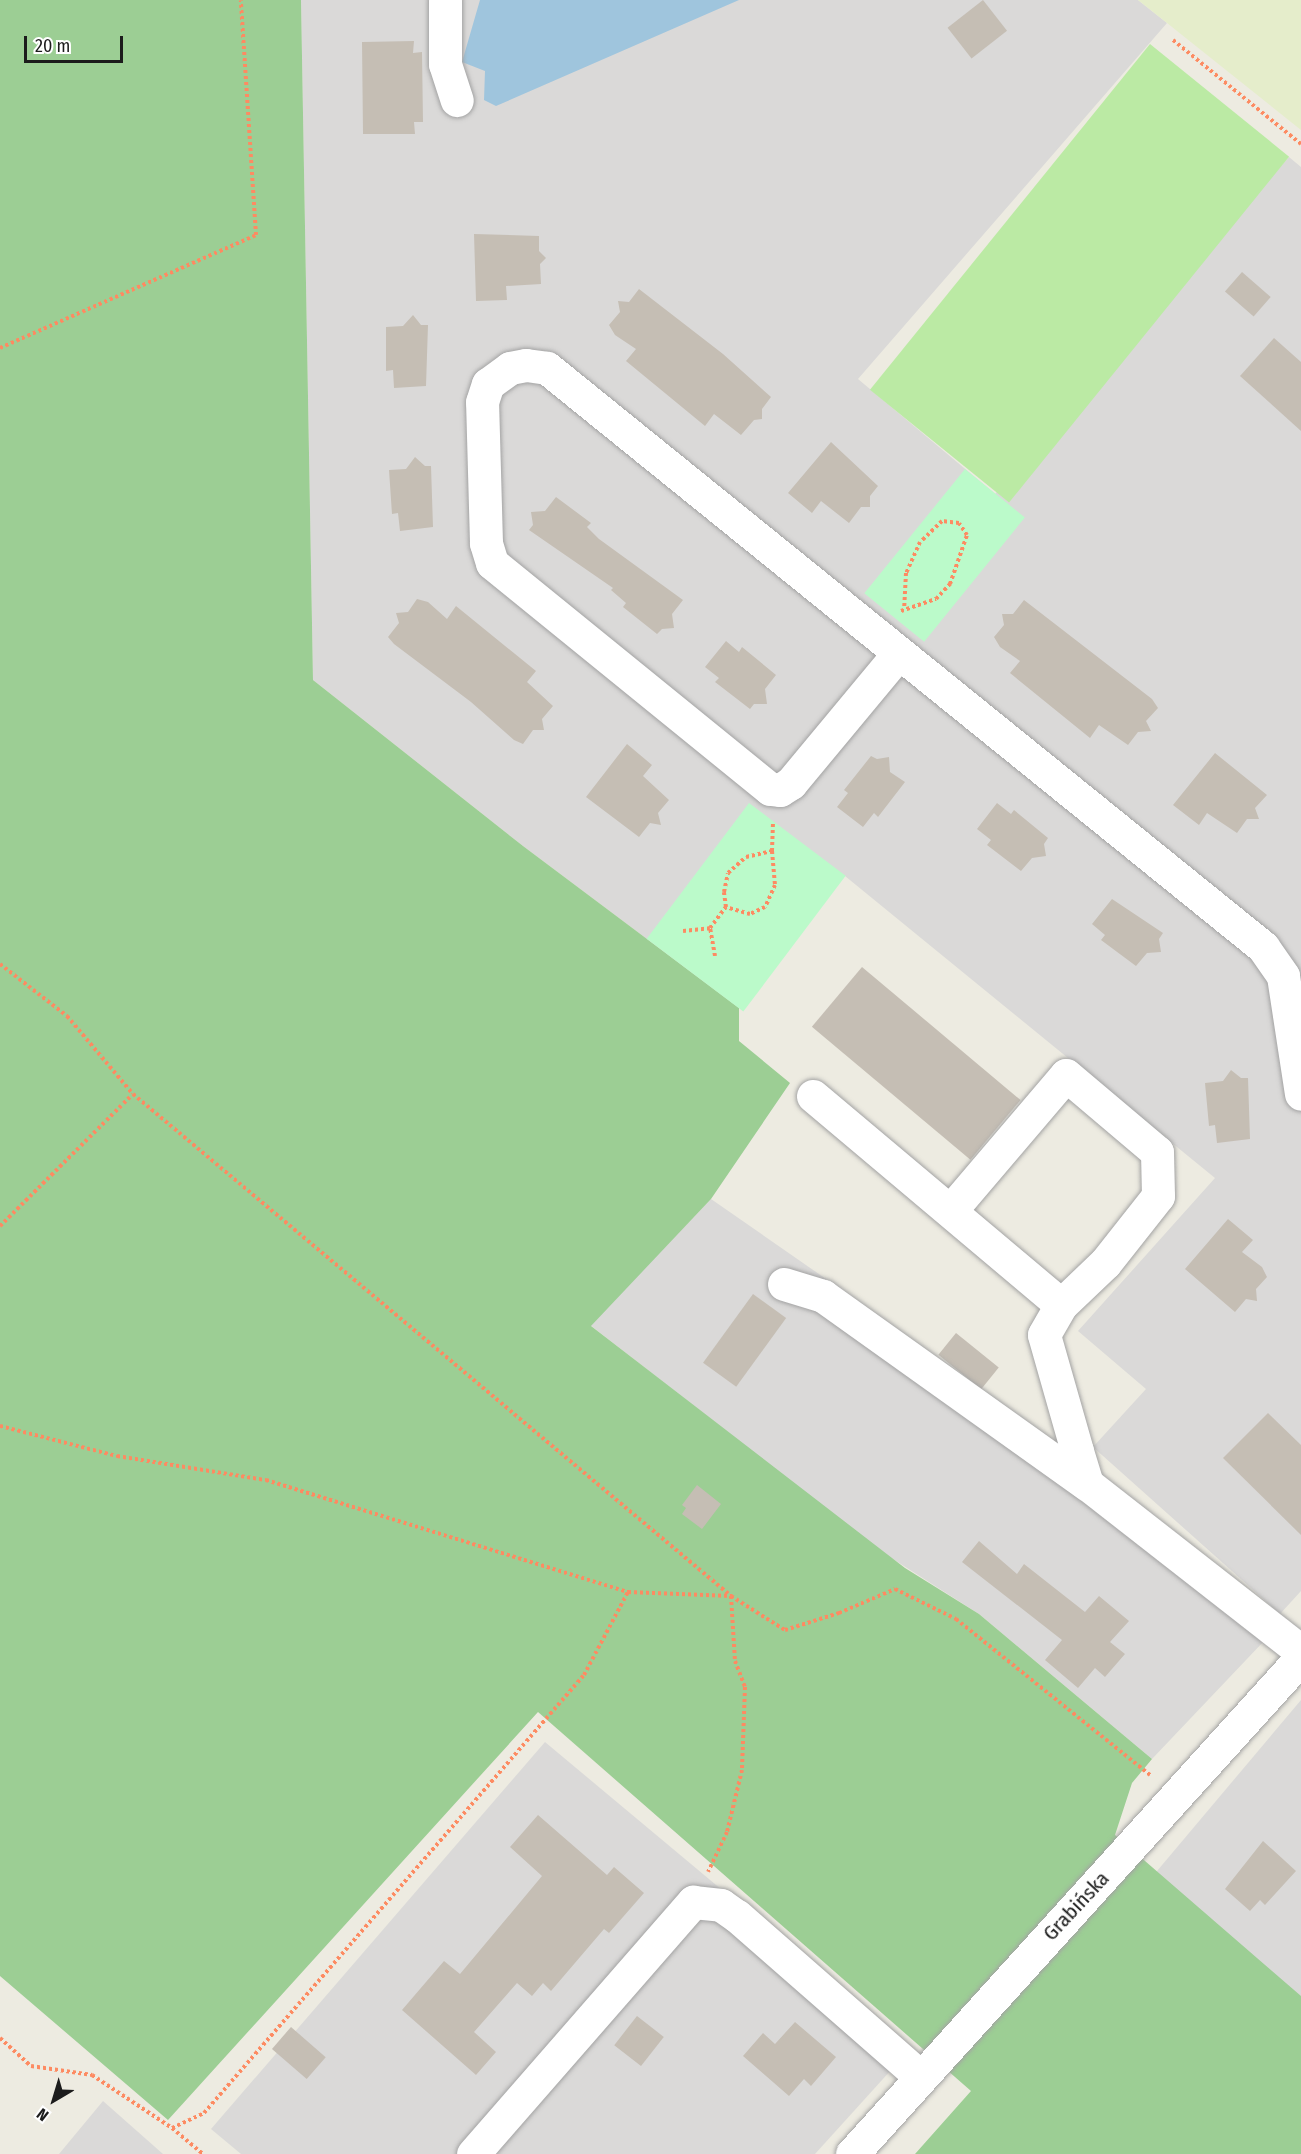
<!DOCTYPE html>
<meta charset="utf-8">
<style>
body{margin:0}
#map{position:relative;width:1301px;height:2154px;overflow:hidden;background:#edebe1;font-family:"Fira Sans Condensed",sans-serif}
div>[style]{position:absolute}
.residential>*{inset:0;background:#dad9d8}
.farmland>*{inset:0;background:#e5edcb}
.grass>*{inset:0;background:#bbeaa4;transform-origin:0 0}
.forest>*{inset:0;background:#9cce94}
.park>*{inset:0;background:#bbfaca;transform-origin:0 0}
.water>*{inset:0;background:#9fc5dd}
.building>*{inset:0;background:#c5beb4;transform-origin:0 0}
.path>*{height:4px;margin-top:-2px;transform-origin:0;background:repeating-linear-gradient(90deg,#fd8b62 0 3px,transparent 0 6px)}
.roads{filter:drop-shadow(0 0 2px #a3a3a3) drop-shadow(0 0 2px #a3a3a3)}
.minor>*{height:33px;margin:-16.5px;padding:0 16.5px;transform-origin:16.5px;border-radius:16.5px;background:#fff}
span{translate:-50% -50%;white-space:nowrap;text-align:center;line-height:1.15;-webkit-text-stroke:4.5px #fff;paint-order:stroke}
.street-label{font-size:21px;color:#1c1c1c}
.north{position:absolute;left:24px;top:2070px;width:60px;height:60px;-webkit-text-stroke:4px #fff;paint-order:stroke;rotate:218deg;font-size:16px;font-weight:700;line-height:24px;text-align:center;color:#1c1c1c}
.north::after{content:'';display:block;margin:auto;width:21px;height:27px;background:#1c1c1c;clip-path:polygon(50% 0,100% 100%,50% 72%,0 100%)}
.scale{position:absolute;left:24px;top:36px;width:99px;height:27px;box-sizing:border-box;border:3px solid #1c1c1c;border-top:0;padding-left:8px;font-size:18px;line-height:21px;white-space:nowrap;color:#1c1c1c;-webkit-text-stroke:4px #fff;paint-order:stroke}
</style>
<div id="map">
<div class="residential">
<div style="clip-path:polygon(301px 0,1138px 0,1167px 23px,858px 379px,995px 494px,1289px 157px,1301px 167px,1301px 1591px,1280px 1614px,1093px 1447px,1146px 1389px,1078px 1331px,1215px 1178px,845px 876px,739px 1008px,523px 846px,313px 680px)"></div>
<div style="clip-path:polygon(711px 1199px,852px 1297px,1005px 1440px,1265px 1640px,1152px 1759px,979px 1614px,882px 1552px,590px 1325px)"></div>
<div style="clip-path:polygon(1301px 1700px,1301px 2088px,1104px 1934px)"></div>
<div style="clip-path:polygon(545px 1742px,911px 2048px,815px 2154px,241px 2154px,211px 2129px)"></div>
<div style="clip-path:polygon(103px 2101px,163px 2154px,59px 2154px)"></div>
</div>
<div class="farmland">
<div style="clip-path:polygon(1138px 0,1301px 0,1301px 130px,1167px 23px)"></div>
</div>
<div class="grass">
<div style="left:1150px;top:44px;width:179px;height:445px;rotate:39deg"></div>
</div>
<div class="forest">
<div style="clip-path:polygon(0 0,301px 0,313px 680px,523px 846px,739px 1008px,739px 1041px,790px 1083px,711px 1199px,591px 1326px,905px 1568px,979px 1614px,1152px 1759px,1132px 1783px,1115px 1835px,1301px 1996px,1301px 2154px,915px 2154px,971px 2091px,538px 1712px,168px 2120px,0 1976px)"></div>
</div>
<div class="park">
<div style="left:965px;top:469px;width:77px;height:160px;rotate:39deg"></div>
<div style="left:749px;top:803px;width:121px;height:170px;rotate:37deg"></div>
</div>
<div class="water">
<div style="clip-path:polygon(480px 0,739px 0,496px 106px,484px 100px,485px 71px,462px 62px)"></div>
</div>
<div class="building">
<div style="left:983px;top:0;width:39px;height:45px;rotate:52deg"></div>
<div style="clip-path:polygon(414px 41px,413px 53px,422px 52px,423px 122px,414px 122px,415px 134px,363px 134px,362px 42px)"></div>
<div style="clip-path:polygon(474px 234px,539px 236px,539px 251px,546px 258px,540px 264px,541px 284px,506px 286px,507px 300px,476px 301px)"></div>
<div style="left:1242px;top:272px;width:38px;height:26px;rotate:41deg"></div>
<div style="clip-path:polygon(639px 289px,723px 354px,771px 397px,762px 409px,762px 419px,754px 420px,741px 435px,714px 414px,705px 426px,626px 361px,636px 349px,615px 335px,609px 325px,620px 312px,618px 301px,629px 302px)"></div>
<div style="clip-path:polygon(413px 315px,421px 325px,428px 325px,426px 386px,394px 388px,393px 370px,386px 371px,386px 327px,403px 326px)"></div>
<div style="clip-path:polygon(1274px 338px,1301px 362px,1301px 431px,1240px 376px)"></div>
<div style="clip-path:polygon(831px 442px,878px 486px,870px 496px,870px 507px,861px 507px,849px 523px,821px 501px,812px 513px,788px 493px)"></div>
<div style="clip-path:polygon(415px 457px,425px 466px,431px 466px,433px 527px,400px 531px,398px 513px,392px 514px,389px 470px,406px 469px)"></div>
<div style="clip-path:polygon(556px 497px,591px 523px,587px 527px,599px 539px,683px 600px,672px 614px,674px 628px,662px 629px,657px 634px,623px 607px,626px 603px,611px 590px,613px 588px,529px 530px,533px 525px,531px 512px,545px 511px)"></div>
<div style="clip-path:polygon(417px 599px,428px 602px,447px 619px,456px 606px,536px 671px,527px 682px,553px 706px,542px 719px,544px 730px,533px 730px,523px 744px,514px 740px,471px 702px,394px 644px,388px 637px,399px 623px,396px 613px,408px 612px)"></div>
<div style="clip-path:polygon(1024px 600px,1152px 699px,1158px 708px,1146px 721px,1151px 731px,1138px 732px,1128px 745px,1099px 725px,1090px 738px,1010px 673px,1020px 661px,1000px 647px,994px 637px,1004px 625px,1002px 614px,1013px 614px)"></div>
<div style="clip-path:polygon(726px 641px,739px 652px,742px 647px,776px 675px,765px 689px,767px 704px,754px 704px,750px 709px,715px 682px,719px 678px,705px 667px)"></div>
<div style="clip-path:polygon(627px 744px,652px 765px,643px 776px,669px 800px,658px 813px,661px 825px,650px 823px,639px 837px,586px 797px)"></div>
<div style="clip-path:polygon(1215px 753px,1267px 795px,1255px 808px,1259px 819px,1247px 819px,1237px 833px,1207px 813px,1199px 825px,1173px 805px)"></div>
<div style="clip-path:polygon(871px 756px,877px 759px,889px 757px,890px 772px,905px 782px,878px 817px,874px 813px,863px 827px,837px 807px,848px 793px,844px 790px)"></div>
<div style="clip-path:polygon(997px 803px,1011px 814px,1014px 810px,1048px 838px,1044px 844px,1046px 856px,1032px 858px,1021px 871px,987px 845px,991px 840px,977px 829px)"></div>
<div style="clip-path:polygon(1112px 899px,1163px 933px,1159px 939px,1161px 952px,1147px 953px,1136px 966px,1101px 940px,1105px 935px,1092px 924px)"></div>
<div style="left:862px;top:967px;width:207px;height:78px;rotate:40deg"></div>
<div style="clip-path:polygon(1231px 1070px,1241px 1078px,1248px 1078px,1250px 1139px,1217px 1143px,1215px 1125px,1209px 1126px,1205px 1083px,1223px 1081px)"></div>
<div style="clip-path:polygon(1228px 1219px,1253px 1240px,1242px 1252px,1262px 1267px,1267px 1277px,1256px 1289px,1257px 1301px,1246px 1299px,1235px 1312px,1185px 1269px)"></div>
<div style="left:753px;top:1294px;width:41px;height:85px;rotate:36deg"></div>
<div style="left:956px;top:1333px;width:55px;height:28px;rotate:39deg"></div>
<div style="clip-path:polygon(1268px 1413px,1301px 1445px,1301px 1535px,1223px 1458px)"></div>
<div style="clip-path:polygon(697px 1485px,721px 1504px,702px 1529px,682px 1514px,686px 1508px,682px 1505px)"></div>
<div style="clip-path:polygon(979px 1541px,1017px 1574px,1024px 1564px,1085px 1612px,1099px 1596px,1129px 1621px,1110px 1642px,1125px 1654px,1105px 1677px,1095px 1668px,1078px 1688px,1045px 1660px,1062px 1640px,962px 1562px)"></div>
<div style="clip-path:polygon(538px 1815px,607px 1875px,614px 1867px,644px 1893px,609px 1933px,604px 1929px,551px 1991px,543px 1983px,532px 1996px,517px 1983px,474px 2032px,496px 2052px,476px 2075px,402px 2010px,444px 1961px,460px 1974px,542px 1876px,510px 1847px)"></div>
<div style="clip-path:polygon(1263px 1841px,1296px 1871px,1265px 1905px,1260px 1900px,1250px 1911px,1225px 1889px)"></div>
<div style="left:637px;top:2016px;width:34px;height:37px;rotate:38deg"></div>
<div style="clip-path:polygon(795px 2022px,836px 2057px,811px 2086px,804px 2079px,789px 2096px,743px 2056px,763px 2033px,775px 2044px)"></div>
<div style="left:291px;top:2027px;width:46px;height:29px;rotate:41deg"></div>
</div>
<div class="path">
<div style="left:1173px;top:40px;width:165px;rotate:39.1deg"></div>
<div style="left:0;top:348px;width:280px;rotate:-23.8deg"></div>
<div style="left:256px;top:235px;width:235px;rotate:-93.7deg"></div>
<div style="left:901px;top:611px;width:37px;rotate:-19deg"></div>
<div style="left:936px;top:599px;width:21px;rotate:-47deg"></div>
<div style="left:950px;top:584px;width:52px;rotate:-70.9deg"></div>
<div style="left:967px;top:535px;width:14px;rotate:-124deg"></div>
<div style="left:959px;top:523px;width:17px;rotate:-173deg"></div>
<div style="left:942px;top:521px;width:30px;rotate:136deg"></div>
<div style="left:920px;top:542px;width:34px;rotate:114deg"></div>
<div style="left:906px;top:573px;width:34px;rotate:93deg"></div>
<div style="left:772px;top:851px;width:29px;rotate:-88deg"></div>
<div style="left:683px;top:931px;width:27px;rotate:-6deg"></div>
<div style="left:715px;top:956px;width:28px;rotate:-100deg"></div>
<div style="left:710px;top:928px;width:26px;rotate:-53deg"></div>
<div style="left:726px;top:907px;width:15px;rotate:-98deg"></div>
<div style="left:724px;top:892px;width:19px;rotate:-78deg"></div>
<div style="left:728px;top:873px;width:24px;rotate:-42deg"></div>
<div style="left:746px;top:857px;width:27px;rotate:-13deg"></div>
<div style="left:772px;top:851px;width:34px;rotate:85deg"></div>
<div style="left:775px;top:885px;width:24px;rotate:114deg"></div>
<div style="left:765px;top:907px;width:17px;rotate:155deg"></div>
<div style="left:750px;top:914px;width:25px;rotate:-164deg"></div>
<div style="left:0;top:964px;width:85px;rotate:37.8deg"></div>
<div style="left:67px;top:1016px;width:102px;rotate:49.8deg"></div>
<div style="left:133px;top:1094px;width:781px;rotate:40.01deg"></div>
<div style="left:731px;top:1596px;width:65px;rotate:86.5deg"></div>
<div style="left:735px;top:1661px;width:28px;rotate:69deg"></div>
<div style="left:745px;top:1687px;width:83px;rotate:92.1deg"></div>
<div style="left:742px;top:1770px;width:64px;rotate:103.6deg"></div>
<div style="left:727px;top:1832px;width:44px;rotate:115.4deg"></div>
<div style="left:0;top:1226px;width:187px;rotate:-44.8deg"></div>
<div style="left:0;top:1426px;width:121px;rotate:14.4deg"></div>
<div style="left:117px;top:1456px;width:151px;rotate:9.2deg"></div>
<div style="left:266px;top:1480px;width:379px;rotate:17.2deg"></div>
<div style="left:628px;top:1592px;width:103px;rotate:2.2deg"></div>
<div style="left:731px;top:1596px;width:64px;rotate:32.2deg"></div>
<div style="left:785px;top:1630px;width:57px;rotate:-17.5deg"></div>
<div style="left:839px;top:1613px;width:61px;rotate:-23.2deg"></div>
<div style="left:895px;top:1589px;width:68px;rotate:26.2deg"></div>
<div style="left:956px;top:1619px;width:249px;rotate:38.8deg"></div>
<div style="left:0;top:2038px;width:42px;rotate:42.1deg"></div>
<div style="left:31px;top:2066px;width:62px;rotate:8.4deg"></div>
<div style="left:92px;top:2075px;width:96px;rotate:33.5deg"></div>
<div style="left:172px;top:2128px;width:35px;rotate:-25deg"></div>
<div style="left:204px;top:2113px;width:580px;rotate:-49.06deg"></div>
<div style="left:584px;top:1675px;width:94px;rotate:-62.1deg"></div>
<div style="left:172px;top:2128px;width:40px;rotate:40deg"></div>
</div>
<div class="roads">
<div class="minor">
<div style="left:445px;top:0;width:64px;rotate:90deg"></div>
<div style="left:445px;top:64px;width:38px;rotate:72deg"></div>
<div style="left:898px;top:654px;width:168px;rotate:129.7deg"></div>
<div style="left:791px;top:783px;width:13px;rotate:148deg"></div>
<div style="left:780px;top:790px;width:10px;rotate:-174deg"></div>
<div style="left:770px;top:789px;width:358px;rotate:-140.9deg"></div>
<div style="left:492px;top:563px;width:21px;rotate:-107deg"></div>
<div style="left:486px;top:543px;width:141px;rotate:-91.6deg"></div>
<div style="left:482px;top:402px;width:19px;rotate:-72deg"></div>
<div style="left:488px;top:384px;width:27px;rotate:-36deg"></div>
<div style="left:510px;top:368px;width:16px;rotate:-11deg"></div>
<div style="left:526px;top:365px;width:21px;rotate:8deg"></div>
<div style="left:547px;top:368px;width:921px;rotate:38.96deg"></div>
<div style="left:1263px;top:947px;width:35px;rotate:55deg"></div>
<div style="left:1283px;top:976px;width:119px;rotate:81.3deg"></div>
<div style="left:813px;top:1096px;width:324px;rotate:40.1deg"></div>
<div style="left:951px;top:1210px;width:177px;rotate:-49.6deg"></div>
<div style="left:1066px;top:1075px;width:119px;rotate:40.2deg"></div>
<div style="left:1157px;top:1152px;width:44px;rotate:88.7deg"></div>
<div style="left:1158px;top:1196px;width:85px;rotate:128.3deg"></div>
<div style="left:1105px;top:1263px;width:61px;rotate:136.3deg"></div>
<div style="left:1061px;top:1305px;width:34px;rotate:120deg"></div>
<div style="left:1044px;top:1335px;width:121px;rotate:74.1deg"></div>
<div style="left:1077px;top:1451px;width:34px;rotate:73deg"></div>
<div style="left:1087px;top:1484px;width:271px;rotate:38deg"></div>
<div style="left:784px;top:1284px;width:41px;rotate:17.1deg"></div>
<div style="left:823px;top:1296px;width:324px;rotate:35.5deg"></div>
<div style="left:473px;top:2154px;width:335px;rotate:-48.9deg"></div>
<div style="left:693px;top:1902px;width:28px;rotate:6deg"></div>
<div style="left:721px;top:1905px;width:19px;rotate:35deg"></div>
<div style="left:737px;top:1916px;width:243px;rotate:41.2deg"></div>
<div style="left:852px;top:2154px;width:669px;rotate:-47.85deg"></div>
</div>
</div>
<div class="street-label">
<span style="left:1076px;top:1906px;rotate:-47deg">Grabińska</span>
</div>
<div class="north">N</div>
<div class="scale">20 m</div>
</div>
